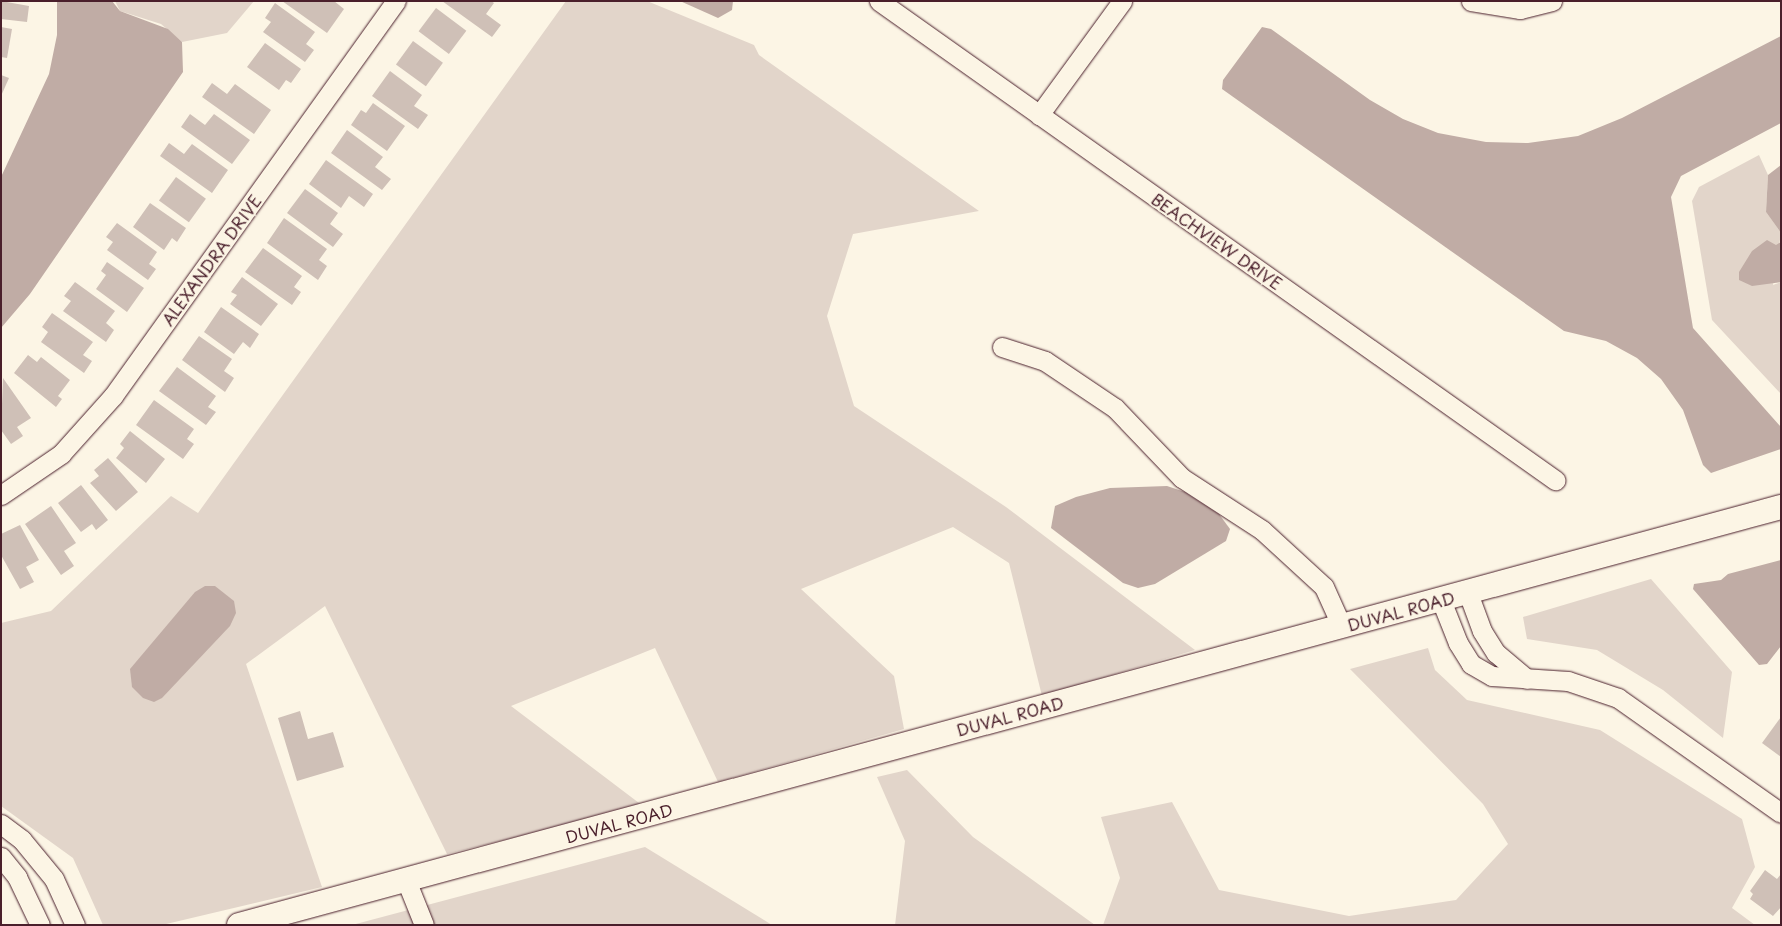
<!DOCTYPE html>
<style>
body{margin:0}
#map{position:relative;width:1782px;height:926px;overflow:hidden;background:#fcf5e5;font-family:"Playpen Sans",sans-serif}
div>[style]{position:absolute}
.green>*{inset:0;background:#e2d5ca}
.water>*{inset:0;background:#c0aca5}
.building>*{inset:0;background:#cfc0b7;transform-origin:0 0}
.roads{filter:drop-shadow(0 0 1px #4a1f2b) drop-shadow(0 0 1px #4a1f2b)}
.minor>*{height:19px;margin:-9.5px;padding:0 9.5px;transform-origin:9.5px;border-radius:9.5px;background:#fcf5e5}
.major>*{height:24px;margin:-12px;padding:0 12px;transform-origin:12px;border-radius:12px;background:#fcf5e5}
span{translate:-50% -50%;white-space:nowrap;text-align:center;line-height:1.15;-webkit-text-stroke:4px #fcf5e5;paint-order:stroke}
.street-label{font-size:16px;color:#4a1f2b}
.frame{position:absolute;inset:0;border:2px solid #4a1f2b;pointer-events:none}
</style>
<div id="map">
<div class="green">
<div style="clip-path:polygon(115px 1px,254px 1px,227px 33px,182px 42px,161px 24px,120px 11px)"></div>
<div style="clip-path:polygon(566px 1px,647px 1px,754px 45px,759px 55px,979px 211px,853px 234px,827px 316px,854px 406px,1006px 507px,1195px 650px,1042px 696px,1009px 563px,953px 527px,801px 589px,894px 676px,904px 729px,718px 782px,655px 648px,511px 706px,643px 806px,447px 854px,325px 606px,246px 664px,322px 887px,162px 925px,103px 925px,73px 858px,1px 806px,1px 623px,51px 611px,171px 496px,198px 513px)"></div>
<div style="clip-path:polygon(1759px 155px,1768px 175px,1766px 212px,1781px 233px,1773px 285px,1781px 282px,1781px 394px,1712px 320px,1692px 201px,1699px 187px)"></div>
<div style="clip-path:polygon(1651px 579px,1732px 672px,1723px 738px,1663px 690px,1597px 650px,1527px 639px,1523px 617px)"></div>
<div style="clip-path:polygon(1428px 648px,1435px 670px,1467px 700px,1600px 730px,1742px 819px,1755px 867px,1732px 908px,1755px 925px,1103px 925px,1120px 878px,1101px 817px,1172px 802px,1219px 890px,1349px 916px,1456px 900px,1508px 844px,1483px 804px,1350px 669px)"></div>
<div style="clip-path:polygon(907px 770px,973px 837px,1095px 925px,895px 925px,905px 841px,877px 777px)"></div>
<div style="clip-path:polygon(645px 847px,772px 925px,352px 925px)"></div>
</div>
<div class="water">
<div style="clip-path:polygon(57px 1px,112px 1px,120px 11px,168px 29px,182px 42px,183px 72px,30px 294px,1px 328px,1px 177px,49px 74px,57px 35px)"></div>
<div style="clip-path:polygon(680px 1px,733px 1px,732px 10px,718px 18px)"></div>
<div style="clip-path:polygon(1262px 27px,1271px 29px,1370px 100px,1403px 119px,1438px 133px,1486px 142px,1528px 143px,1578px 136px,1622px 118px,1781px 36px,1781px 123px,1681px 176px,1671px 197px,1693px 328px,1781px 427px,1781px 449px,1711px 473px,1703px 465px,1683px 410px,1661px 379px,1637px 358px,1606px 341px,1564px 331px,1222px 89px,1223px 80px)"></div>
<div style="clip-path:polygon(1781px 165px,1781px 233px,1766px 212px,1768px 175px)"></div>
<div style="clip-path:polygon(1767px 240px,1776px 245px,1781px 242px,1781px 282px,1752px 286px,1739px 280px,1739px 272px,1752px 251px)"></div>
<div style="clip-path:polygon(1167px 486px,1185px 492px,1219px 514px,1230px 529px,1226px 541px,1155px 584px,1138px 588px,1123px 583px,1051px 528px,1055px 506px,1076px 497px,1110px 488px)"></div>
<div style="clip-path:polygon(1781px 560px,1781px 646px,1767px 664px,1759px 665px,1693px 589px,1694px 584px,1721px 580px,1728px 574px)"></div>
<div style="clip-path:polygon(205px 586px,215px 586px,234px 601px,236px 613px,230px 626px,162px 698px,154px 702px,143px 698px,132px 687px,130px 669px,195px 592px)"></div>
</div>
<div class="building">
<div style="clip-path:polygon(1px 1px,29px 6px,27px 22px,1px 19px)"></div>
<div style="clip-path:polygon(282px 1px,334px 1px,344px 9px,327px 33px)"></div>
<div style="clip-path:polygon(442px 1px,491px 1px,494px 3px,486px 14px,501px 25px,492px 37px)"></div>
<div style="clip-path:polygon(275px 3px,315px 32px,306px 44px,314px 50px,305px 62px,263px 32px,271px 22px,265px 18px)"></div>
<div style="left:436px;top:8px;width:38px;height:29px;rotate:37deg"></div>
<div style="clip-path:polygon(1px 27px,12px 29px,7px 58px,1px 57px)"></div>
<div style="left:413px;top:41px;width:37px;height:29px;rotate:36deg"></div>
<div style="clip-path:polygon(265px 43px,301px 69px,291px 83px,286px 80px,279px 90px,247px 67px)"></div>
<div style="clip-path:polygon(390px 71px,422px 95px,414px 106px,428px 115px,418px 129px,372px 96px)"></div>
<div style="clip-path:polygon(1px 75px,9px 78px,1px 96px)"></div>
<div style="clip-path:polygon(212px 83px,227px 94px,235px 84px,271px 110px,254px 134px,202px 97px)"></div>
<div style="clip-path:polygon(373px 103px,405px 126px,387px 151px,351px 125px,361px 110px,366px 113px)"></div>
<div style="clip-path:polygon(190px 114px,205px 125px,214px 114px,250px 140px,232px 164px,181px 127px)"></div>
<div style="clip-path:polygon(347px 130px,383px 157px,375px 167px,391px 179px,382px 190px,331px 153px)"></div>
<div style="clip-path:polygon(169px 143px,184px 154px,192px 144px,228px 170px,212px 193px,160px 156px)"></div>
<div style="clip-path:polygon(326px 160px,373px 194px,364px 207px,349px 196px,341px 208px,309px 184px)"></div>
<div style="left:176px;top:177px;width:37px;height:29px;rotate:36deg"></div>
<div style="clip-path:polygon(305px 189px,338px 213px,330px 224px,343px 234px,333px 247px,287px 213px)"></div>
<div style="clip-path:polygon(150px 203px,186px 228px,177px 242px,172px 238px,164px 250px,133px 227px)"></div>
<div style="clip-path:polygon(284px 218px,327px 249px,319px 260px,327px 266px,318px 280px,267px 243px)"></div>
<div style="clip-path:polygon(117px 223px,157px 252px,149px 264px,156px 269px,148px 280px,107px 250px,113px 242px,106px 237px)"></div>
<div style="clip-path:polygon(263px 248px,302px 276px,294px 287px,301px 292px,292px 305px,245px 272px)"></div>
<div style="clip-path:polygon(107px 262px,144px 288px,127px 312px,96px 289px,106px 275px,101px 271px)"></div>
<div style="clip-path:polygon(242px 277px,278px 304px,261px 326px,230px 304px,237px 295px,231px 292px)"></div>
<div style="clip-path:polygon(75px 282px,115px 311px,106px 323px,114px 330px,106px 342px,63px 311px,71px 301px,64px 296px)"></div>
<div style="clip-path:polygon(221px 307px,259px 334px,250px 348px,243px 342px,234px 354px,204px 332px)"></div>
<div style="clip-path:polygon(52px 313px,93px 342px,83px 355px,92px 361px,84px 373px,41px 342px,48px 332px,42px 327px)"></div>
<div style="clip-path:polygon(199px 336px,232px 359px,224px 371px,234px 378px,225px 392px,182px 360px)"></div>
<div style="clip-path:polygon(28px 355px,37px 362px,41px 357px,70px 380px,58px 396px,62px 399px,56px 407px,14px 373px)"></div>
<div style="clip-path:polygon(177px 367px,216px 396px,208px 407px,216px 412px,206px 425px,159px 391px)"></div>
<div style="clip-path:polygon(3px 378px,31px 418px,17px 427px,23px 436px,11px 444px,1px 430px)"></div>
<div style="clip-path:polygon(154px 400px,194px 429px,187px 439px,194px 444px,183px 459px,136px 425px)"></div>
<div style="clip-path:polygon(130px 431px,165px 459px,146px 483px,116px 458px,124px 448px,120px 444px)"></div>
<div style="clip-path:polygon(108px 458px,138px 492px,116px 511px,90px 483px,99px 476px,94px 470px)"></div>
<div style="clip-path:polygon(81px 485px,108px 520px,96px 530px,92px 524px,81px 532px,58px 503px)"></div>
<div style="clip-path:polygon(51px 506px,76px 543px,64px 551px,74px 566px,61px 575px,25px 524px)"></div>
<div style="clip-path:polygon(20px 525px,39px 560px,26px 567px,34px 582px,20px 589px,1px 555px,1px 534px)"></div>
<div style="clip-path:polygon(300px 711px,308px 739px,333px 732px,344px 767px,297px 781px,278px 718px)"></div>
<div style="clip-path:polygon(1781px 717px,1781px 757px,1762px 743px)"></div>
<div style="clip-path:polygon(1765px 870px,1777px 879px,1781px 874px,1781px 907px,1773px 916px,1750px 899px,1753px 894px,1750px 891px)"></div>
</div>
<div class="roads">
<div class="minor">
<div style="left:879px;top:1px;width:829px;rotate:35.32deg"></div>
<div style="left:1471px;top:1px;width:50px;rotate:9.3deg"></div>
<div style="left:1520px;top:9px;width:33px;rotate:-14deg"></div>
<div style="left:1039px;top:115px;width:141px;rotate:-53.9deg"></div>
<div style="left:1002px;top:347px;width:45px;rotate:18deg"></div>
<div style="left:1045px;top:361px;width:84px;rotate:33.9deg"></div>
<div style="left:1115px;top:408px;width:97px;rotate:46.3deg"></div>
<div style="left:1182px;top:478px;width:95px;rotate:33deg"></div>
<div style="left:1262px;top:530px;width:84px;rotate:42.6deg"></div>
<div style="left:1324px;top:587px;width:44px;rotate:65.8deg"></div>
<div style="left:1px;top:495px;width:73px;rotate:-34.3deg"></div>
<div style="left:61px;top:454px;width:78px;rotate:-48.1deg"></div>
<div style="left:113px;top:396px;width:486px;rotate:-54.4deg"></div>
<div style="left:1468px;top:593px;width:40px;rotate:69.8deg"></div>
<div style="left:1482px;top:631px;width:26px;rotate:58deg"></div>
<div style="left:1496px;top:653px;width:40px;rotate:40deg"></div>
<div style="left:1441px;top:600px;width:46px;rotate:68.4deg"></div>
<div style="left:1458px;top:643px;width:25px;rotate:58deg"></div>
<div style="left:1471px;top:664px;width:24px;rotate:30deg"></div>
<div style="left:1492px;top:676px;width:76px;rotate:3.8deg"></div>
<div style="left:1568px;top:681px;width:53px;rotate:18.8deg"></div>
<div style="left:1618px;top:698px;width:199px;rotate:35.2deg"></div>
<div style="left:1px;top:824px;width:26px;rotate:37deg"></div>
<div style="left:22px;top:840px;width:50px;rotate:50.6deg"></div>
<div style="left:54px;top:879px;width:51px;rotate:65.5deg"></div>
<div style="left:1px;top:857px;width:26px;rotate:51deg"></div>
<div style="left:17px;top:877px;width:53px;rotate:64.4deg"></div>
<div style="left:406px;top:880px;width:48px;rotate:68.2deg"></div>
</div>
<div class="major">
<div style="left:239px;top:925px;width:1598px;rotate:-15.17deg"></div>
</div>
</div>
<div class="street-label">
<span style="left:1217px;top:241px;rotate:35deg">BEACHVIEW DRIVE</span>
<span style="left:211px;top:260px;rotate:-54deg">ALEXANDRA DRIVE</span>
<span style="left:1401px;top:611px;rotate:-15deg">DUVAL ROAD</span>
<span style="left:1010px;top:716px;rotate:-15deg">DUVAL ROAD</span>
<span style="left:619px;top:823px;rotate:-15deg">DUVAL ROAD</span>
</div>
<div class="frame"></div>
</div>
